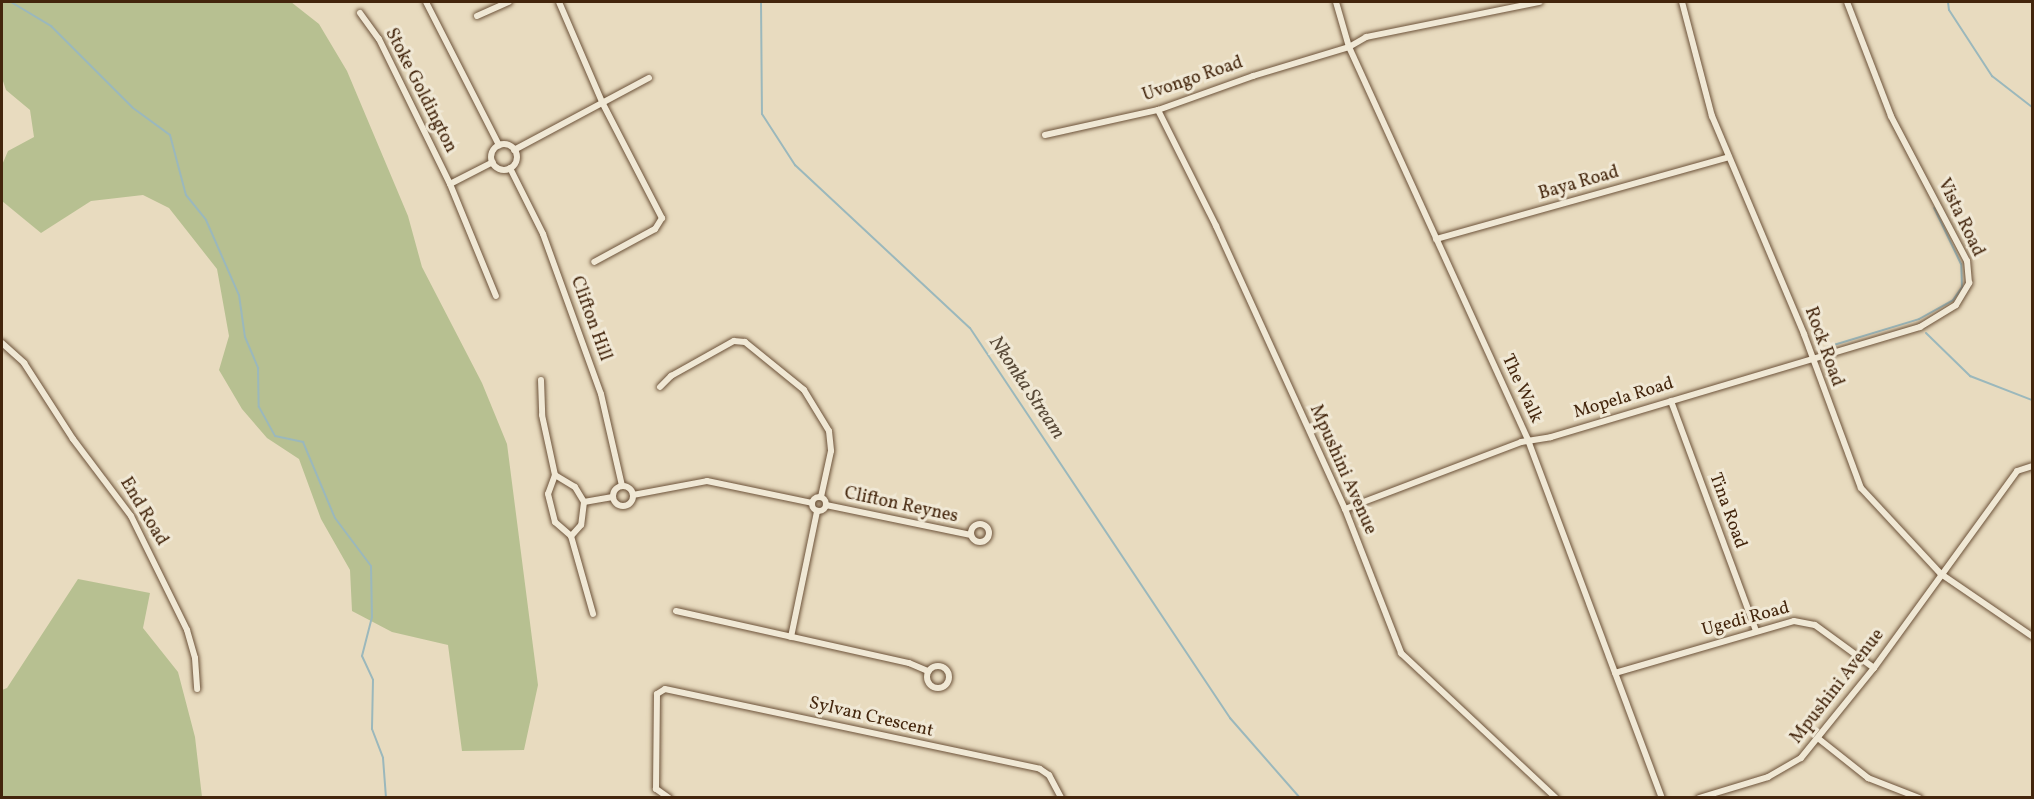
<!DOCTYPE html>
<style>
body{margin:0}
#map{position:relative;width:2034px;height:799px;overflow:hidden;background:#e8dbbf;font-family:Vollkorn,serif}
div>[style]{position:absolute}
.green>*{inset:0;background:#b7c091}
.stream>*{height:2px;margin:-1px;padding:0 1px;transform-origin:1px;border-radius:1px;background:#9bb8bc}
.roads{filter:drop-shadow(0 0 2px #6c5239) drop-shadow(0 0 2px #6c5239)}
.minor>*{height:6px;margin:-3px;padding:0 3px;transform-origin:3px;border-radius:3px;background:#f0e8d5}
.minor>.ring{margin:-3px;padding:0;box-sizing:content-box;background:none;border:6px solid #f0e8d5;border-radius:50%}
span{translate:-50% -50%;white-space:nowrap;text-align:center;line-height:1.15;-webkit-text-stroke:6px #f0e8d5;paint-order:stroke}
.street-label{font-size:18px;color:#43250c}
.water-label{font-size:20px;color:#594a38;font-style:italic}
.frame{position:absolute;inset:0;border:3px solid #43250c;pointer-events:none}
</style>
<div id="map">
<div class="green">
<div style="clip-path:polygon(2px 2px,291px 2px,319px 24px,347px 71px,408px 216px,422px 267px,482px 383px,507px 444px,538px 685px,524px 750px,462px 751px,448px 645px,392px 632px,352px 611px,350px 570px,321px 519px,299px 459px,267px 438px,242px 409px,219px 370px,229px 336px,217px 269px,169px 208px,143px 195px,91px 201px,41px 233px,2px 201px,2px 165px,8px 151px,34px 137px,30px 110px,6px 90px,2px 78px)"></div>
<div style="clip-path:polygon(78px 579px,150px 593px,143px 628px,178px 672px,195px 737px,202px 797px,2px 797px,2px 690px,7px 688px)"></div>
</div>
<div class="stream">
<div style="left:11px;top:2px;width:47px;rotate:31deg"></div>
<div style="left:51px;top:26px;width:116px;rotate:45deg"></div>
<div style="left:133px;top:108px;width:46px;rotate:36.1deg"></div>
<div style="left:170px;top:135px;width:62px;rotate:75.1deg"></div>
<div style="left:186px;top:195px;width:32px;rotate:51deg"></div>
<div style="left:206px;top:220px;width:82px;rotate:66.3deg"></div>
<div style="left:239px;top:295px;width:42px;rotate:81.9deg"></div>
<div style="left:245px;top:337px;width:34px;rotate:67deg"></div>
<div style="left:258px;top:368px;width:39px;rotate:89deg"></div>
<div style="left:259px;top:407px;width:33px;rotate:61deg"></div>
<div style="left:275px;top:436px;width:29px;rotate:12deg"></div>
<div style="left:303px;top:442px;width:82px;rotate:67.2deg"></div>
<div style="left:335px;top:518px;width:60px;rotate:53.1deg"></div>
<div style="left:371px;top:566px;width:51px;rotate:88.9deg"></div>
<div style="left:372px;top:617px;width:40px;rotate:104.4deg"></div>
<div style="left:362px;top:656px;width:26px;rotate:65deg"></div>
<div style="left:373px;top:680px;width:49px;rotate:91.2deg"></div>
<div style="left:372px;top:729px;width:31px;rotate:69deg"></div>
<div style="left:383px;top:758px;width:40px;rotate:85.7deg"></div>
<div style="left:761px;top:2px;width:112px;rotate:89.5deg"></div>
<div style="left:762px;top:114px;width:61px;rotate:57.1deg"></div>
<div style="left:795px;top:165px;width:239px;rotate:43deg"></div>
<div style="left:970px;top:328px;width:469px;rotate:56.3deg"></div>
<div style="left:1230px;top:718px;width:106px;rotate:48.8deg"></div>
<div style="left:1948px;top:2px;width:8px;rotate:83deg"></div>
<div style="left:1949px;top:10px;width:79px;rotate:56.9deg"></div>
<div style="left:1992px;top:76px;width:51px;rotate:37.8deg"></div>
<div style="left:1926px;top:333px;width:62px;rotate:44.3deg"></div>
<div style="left:1970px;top:376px;width:66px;rotate:21.2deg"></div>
<div style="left:1827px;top:347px;width:96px;rotate:-16.9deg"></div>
<div style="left:1919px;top:319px;width:39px;rotate:-29deg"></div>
<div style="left:1953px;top:300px;width:16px;rotate:-55deg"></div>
<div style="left:1962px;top:287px;width:23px;rotate:-92deg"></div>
<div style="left:1961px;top:264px;width:62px;rotate:-115.7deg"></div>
</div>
<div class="roads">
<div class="minor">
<div style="left:426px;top:2px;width:161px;rotate:63deg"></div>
<div style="left:559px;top:2px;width:109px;rotate:66.7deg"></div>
<div style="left:602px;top:102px;width:131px;rotate:62.7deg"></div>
<div style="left:662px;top:218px;width:13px;rotate:122deg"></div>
<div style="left:655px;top:229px;width:69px;rotate:151.6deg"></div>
<div style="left:1336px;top:2px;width:47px;rotate:73.9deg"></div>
<div style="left:1349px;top:47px;width:432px;rotate:65.5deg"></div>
<div style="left:1528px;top:440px;width:382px;rotate:69.5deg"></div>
<div style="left:1682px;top:2px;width:118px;rotate:75.3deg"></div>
<div style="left:1712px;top:116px;width:237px;rotate:67.1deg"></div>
<div style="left:1804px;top:334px;width:164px;rotate:69.7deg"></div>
<div style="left:1861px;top:488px;width:117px;rotate:47.1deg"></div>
<div style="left:1941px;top:574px;width:110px;rotate:34.3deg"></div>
<div style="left:360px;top:13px;width:32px;rotate:54deg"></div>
<div style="left:379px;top:39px;width:161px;rotate:63.9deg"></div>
<div style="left:450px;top:184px;width:121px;rotate:67.7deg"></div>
<div style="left:477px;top:16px;width:35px;rotate:-24deg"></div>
<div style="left:1158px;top:110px;width:130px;rotate:63.4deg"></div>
<div style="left:1216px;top:226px;width:311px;rotate:65.5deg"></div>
<div style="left:1345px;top:509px;width:155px;rotate:68.7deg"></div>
<div style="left:1401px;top:653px;width:212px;rotate:43.1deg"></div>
<div style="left:1045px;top:135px;width:116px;rotate:-12.5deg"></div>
<div style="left:1158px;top:110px;width:101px;rotate:-19.7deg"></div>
<div style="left:1253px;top:76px;width:100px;rotate:-16.8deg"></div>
<div style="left:1349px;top:47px;width:20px;rotate:-30deg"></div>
<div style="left:1366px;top:37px;width:177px;rotate:-11.4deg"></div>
<div class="ring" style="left:491px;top:144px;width:20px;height:20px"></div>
<div style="left:514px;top:150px;width:153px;rotate:-28.1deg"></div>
<div style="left:510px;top:168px;width:74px;rotate:63.4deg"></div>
<div style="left:543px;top:234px;width:170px;rotate:70.1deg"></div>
<div style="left:601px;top:394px;width:94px;rotate:77.1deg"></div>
<div style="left:450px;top:184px;width:48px;rotate:-27.1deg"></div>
<div style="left:1436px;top:239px;width:304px;rotate:-15.6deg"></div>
<div style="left:2px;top:343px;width:30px;rotate:42deg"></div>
<div style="left:24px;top:363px;width:90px;rotate:57.2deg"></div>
<div style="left:73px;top:439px;width:96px;rotate:53deg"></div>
<div style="left:131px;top:516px;width:127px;rotate:63.8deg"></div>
<div style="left:187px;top:630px;width:29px;rotate:74deg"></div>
<div style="left:195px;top:658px;width:31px;rotate:86deg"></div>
<div style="left:541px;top:380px;width:35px;rotate:88deg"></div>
<div style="left:542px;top:415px;width:61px;rotate:77.8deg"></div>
<div style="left:555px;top:475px;width:20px;rotate:110deg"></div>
<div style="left:548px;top:494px;width:29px;rotate:76deg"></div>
<div style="left:555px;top:522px;width:21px;rotate:41deg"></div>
<div style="left:660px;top:387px;width:16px;rotate:-45deg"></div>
<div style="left:671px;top:376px;width:72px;rotate:-29.1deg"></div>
<div style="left:734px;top:341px;width:11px;rotate:5deg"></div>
<div style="left:745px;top:342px;width:76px;rotate:39.1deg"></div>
<div style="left:804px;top:390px;width:48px;rotate:58.6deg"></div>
<div style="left:829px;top:431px;width:20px;rotate:84deg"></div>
<div style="left:831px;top:451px;width:47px;rotate:102.3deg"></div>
<div style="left:1671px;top:401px;width:245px;rotate:69.7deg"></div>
<div style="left:555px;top:475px;width:23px;rotate:31deg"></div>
<div style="left:575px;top:487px;width:17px;rotate:59deg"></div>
<div style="left:584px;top:502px;width:23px;rotate:97deg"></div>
<div style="left:581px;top:525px;width:15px;rotate:132deg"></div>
<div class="ring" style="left:613px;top:486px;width:14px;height:14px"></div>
<div style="left:633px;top:495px;width:75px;rotate:-10.7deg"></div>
<div style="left:707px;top:481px;width:107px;rotate:11.8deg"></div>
<div class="ring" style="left:812px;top:497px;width:8px;height:8px"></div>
<div style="left:584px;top:502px;width:29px;rotate:-10deg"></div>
<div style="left:826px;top:505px;width:148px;rotate:11.7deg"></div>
<div style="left:1345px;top:509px;width:188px;rotate:-20.8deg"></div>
<div style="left:1521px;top:442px;width:30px;rotate:-9deg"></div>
<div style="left:1551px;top:437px;width:385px;rotate:-16.6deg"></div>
<div style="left:1920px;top:327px;width:42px;rotate:-31.4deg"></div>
<div style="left:1956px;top:305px;width:26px;rotate:-59deg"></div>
<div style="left:1969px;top:283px;width:22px;rotate:-95deg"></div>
<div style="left:1967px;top:261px;width:164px;rotate:-117.7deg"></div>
<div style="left:1891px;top:116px;width:122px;rotate:-111.1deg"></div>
<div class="ring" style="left:971px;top:524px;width:12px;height:12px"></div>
<div style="left:571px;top:536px;width:81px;rotate:74.2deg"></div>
<div style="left:676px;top:611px;width:239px;rotate:12.6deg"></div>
<div style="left:909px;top:663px;width:21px;rotate:23deg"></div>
<div style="left:791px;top:637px;width:129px;rotate:-78.3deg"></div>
<div class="ring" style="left:927px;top:666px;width:16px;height:16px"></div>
<div style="left:1615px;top:673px;width:186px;rotate:-16.2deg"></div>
<div style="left:1794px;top:621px;width:21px;rotate:11deg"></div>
<div style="left:1815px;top:625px;width:73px;rotate:36.1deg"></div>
<div style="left:1819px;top:739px;width:63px;rotate:38.5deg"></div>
<div style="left:1868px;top:778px;width:55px;rotate:21.4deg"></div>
<div style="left:669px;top:798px;width:16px;rotate:-145deg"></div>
<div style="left:656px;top:789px;width:95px;rotate:-89.4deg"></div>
<div style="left:657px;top:694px;width:9px;rotate:-32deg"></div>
<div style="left:665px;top:689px;width:383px;rotate:12deg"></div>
<div style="left:1040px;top:769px;width:11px;rotate:34deg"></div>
<div style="left:1049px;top:775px;width:26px;rotate:62deg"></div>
<div style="left:1699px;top:798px;width:72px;rotate:-16.9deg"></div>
<div style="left:1768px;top:777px;width:38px;rotate:-30deg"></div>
<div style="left:1801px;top:758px;width:116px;rotate:-51deg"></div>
<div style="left:1874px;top:668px;width:243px;rotate:-54deg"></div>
<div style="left:2017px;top:471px;width:16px;rotate:-18deg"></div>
</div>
</div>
<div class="street-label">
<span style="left:1193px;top:80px;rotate:-19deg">Uvongo Road</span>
<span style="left:420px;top:91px;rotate:63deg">Stoke Goldington</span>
<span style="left:1579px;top:184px;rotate:-16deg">Baya Road</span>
<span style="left:1960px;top:218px;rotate:64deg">Vista Road</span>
<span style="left:590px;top:319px;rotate:70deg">Clifton Hill</span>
<span style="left:1823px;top:347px;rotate:70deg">Rock Road</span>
<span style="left:1521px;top:389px;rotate:65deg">The Walk</span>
<span style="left:1624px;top:399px;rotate:-17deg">Mopela Road</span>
<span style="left:1342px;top:470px;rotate:66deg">Mpushini Avenue</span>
<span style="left:901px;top:506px;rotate:12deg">Clifton Reynes</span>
<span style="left:1727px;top:511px;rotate:70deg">Tina Road</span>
<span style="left:143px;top:512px;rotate:59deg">End Road</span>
<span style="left:1746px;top:620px;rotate:-15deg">Ugedi Road</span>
<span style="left:1838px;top:687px;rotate:-52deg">Mpushini Avenue</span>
<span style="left:871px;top:718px;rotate:13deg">Sylvan Crescent</span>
</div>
<div class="water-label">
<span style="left:1026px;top:388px;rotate:56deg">Nkonka Stream</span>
</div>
<div class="frame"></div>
</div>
